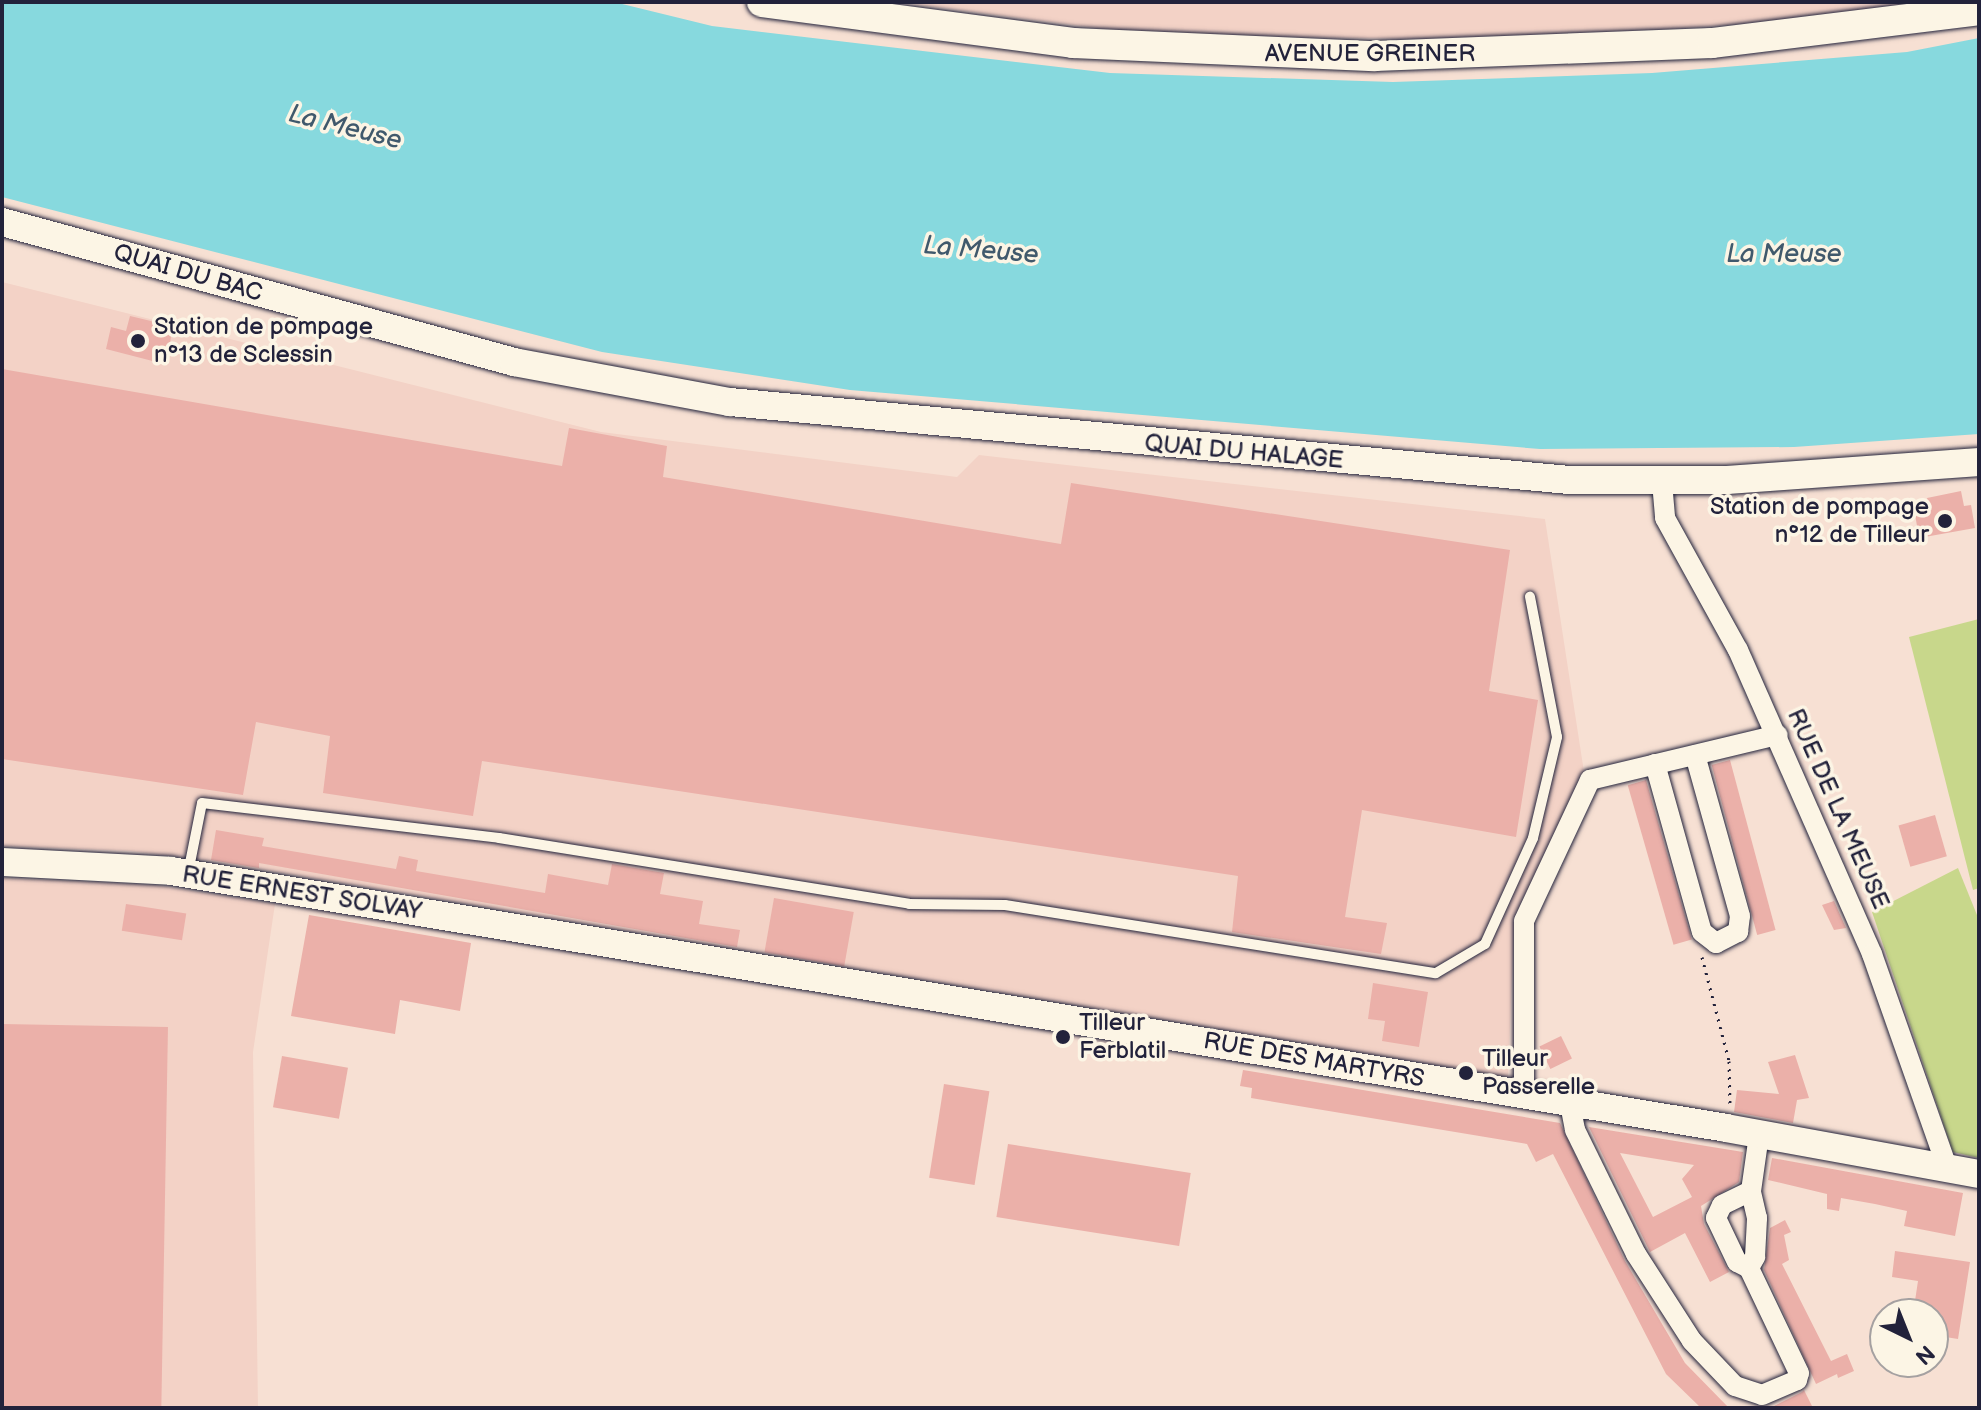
<!DOCTYPE html>
<meta charset="utf-8">
<style>
body{margin:0}
#map{position:relative;width:1981px;height:1410px;overflow:hidden;background:#f7e0d3;font-family:"Balsamiq Sans",sans-serif}
div>[style]{position:absolute}
.built>*{inset:0;background:#f3d2c6}
.green>*{inset:0;background:#c8d78b}
.water>*{inset:0;background:#87d9de}
.building>*{inset:0;background:#ebb0a9;transform-origin:0 0}
.path>*{height:3px;margin-top:-1.5px;transform-origin:0;background:repeating-linear-gradient(90deg,#22223b 0 2px,transparent 0 8px)}
.roads{filter:drop-shadow(0 0 2px #22223b) drop-shadow(0 0 2px #22223b)}
.lane>*{height:10px;margin:-5px;padding:0 5px;transform-origin:5px;border-radius:5px;background:#fcf5e5}
.street>*{height:20px;margin:-10px;padding:0 10px;transform-origin:10px;border-radius:10px;background:#fcf5e5}
.secondary>*{height:28px;margin:-14px;padding:0 14px;transform-origin:14px;border-radius:14px;background:#fcf5e5}
.primary>*{height:30px;margin:-15px;padding:0 15px;transform-origin:15px;border-radius:15px;background:#fcf5e5}
.dots>*{width:22px;height:22px;translate:-50% -50%;box-sizing:border-box;border:4px solid #fcf5e5;border-radius:50%}
span{translate:-50% -50%;white-space:nowrap;text-align:center;line-height:1.15;-webkit-text-stroke:7px #fcf5e5;paint-order:stroke}
.street-label{font-size:24px;color:#22223b}
.poi-label{font-size:24px;color:#22223b}
.left{translate:0 -50%;text-align:left}
.right{translate:-100% -50%;text-align:right}
.water-label{font-size:26px;color:#40596c;font-style:italic}
.frame{position:absolute;inset:0;border:4px solid #22223b;pointer-events:none}
.north{position:absolute;left:1869px;top:1298px;width:80px;height:80px;box-sizing:border-box;background:#fcf5e5;border:2px solid #a5a1a1;border-radius:50%;rotate:137deg;font-size:22px;font-weight:700;line-height:32px;text-align:center;color:#22223b}
.north::after{content:'';display:block;margin:auto;width:28px;height:36px;background:#22223b;clip-path:polygon(50% 0,100% 100%,50% 72%,0 100%)}
</style>
<div id="map">
<div class="built">
<div style="clip-path:polygon(897px 2px,1935px 2px,1756px 23px,1506px 40px,1151px 35px)"></div>
<div style="clip-path:polygon(2px 282px,601px 432px,957px 477px,979px 455px,1545px 519px,1584px 772px,1514px 926px,1508px 1077px,204px 860px,130px 851px,2px 846px)"></div>
<div style="clip-path:polygon(2px 878px,154px 885px,275px 904px,253px 1052px,258px 1408px,2px 1408px)"></div>
</div>
<div class="green">
<div style="clip-path:polygon(1979px 619px,1979px 888px,1973px 890px,1909px 637px)"></div>
<div style="clip-path:polygon(1958px 868px,1979px 920px,1979px 1158px,1953px 1152px,1872px 912px)"></div>
</div>
<div class="water">
<div style="clip-path:polygon(2px 2px,614px 2px,712px 26px,1110px 73px,1393px 82px,1652px 73px,1907px 52px,1979px 38px,1979px 434px,1794px 447px,1540px 449px,850px 390px,602px 352px,2px 197px)"></div>
</div>
<div class="building">
<div style="clip-path:polygon(130px 316px,172px 326px,168px 365px,106px 349px,111px 327px,126px 331px)"></div>
<div style="clip-path:polygon(2px 369px,562px 466px,569px 428px,667px 446px,663px 477px,1061px 544px,1071px 483px,1510px 550px,1489px 691px,1538px 700px,1516px 837px,1362px 810px,1345px 917px,1387px 923px,1381px 954px,1232px 932px,1238px 876px,482px 761px,473px 816px,323px 793px,330px 736px,256px 722px,243px 795px,2px 759px)"></div>
<div style="clip-path:polygon(1961px 491px,1964px 506px,1971px 505px,1975px 528px,1919px 538px,1915px 514px,1930px 512px,1927px 498px)"></div>
<div style="left:1730px;top:760px;width:176px;height:19px;rotate:75deg"></div>
<div style="left:1646px;top:780px;width:166px;height:19px;rotate:74deg"></div>
<div style="left:1935px;top:815px;width:43px;height:38px;rotate:74deg"></div>
<div style="clip-path:polygon(216px 830px,264px 838px,262px 846px,396px 869px,399px 856px,418px 860px,416px 871px,545px 893px,548px 874px,608px 885px,612px 864px,664px 873px,660px 894px,703px 901px,699px 924px,740px 930px,737px 947px,259px 863px,259px 868px,211px 860px)"></div>
<div style="left:774px;top:898px;width:81px;height:55px;rotate:10deg"></div>
<div style="clip-path:polygon(1834px 901px,1846px 928px,1834px 930px,1822px 905px)"></div>
<div style="left:126px;top:904px;width:61px;height:27px;rotate:9deg"></div>
<div style="clip-path:polygon(309px 915px,471px 943px,460px 1011px,400px 1000px,395px 1034px,291px 1016px)"></div>
<div style="clip-path:polygon(1373px 983px,1428px 992px,1419px 1047px,1382px 1041px,1385px 1021px,1368px 1019px)"></div>
<div style="left:2px;top:1024px;width:166px;height:384px;rotate:1deg"></div>
<div style="left:1561px;top:1036px;width:25px;height:24px;rotate:64deg"></div>
<div style="clip-path:polygon(1795px 1055px,1809px 1098px,1797px 1100px,1793px 1123px,1734px 1112px,1737px 1090px,1779px 1094px,1768px 1062px)"></div>
<div style="left:282px;top:1056px;width:67px;height:52px;rotate:10deg"></div>
<div style="clip-path:polygon(1243px 1070px,1560px 1123px,1625px 1261px,1685px 1363px,1729px 1408px,1701px 1408px,1666px 1374px,1553px 1154px,1536px 1162px,1527px 1144px,1251px 1098px,1252px 1088px,1240px 1086px)"></div>
<div style="left:944px;top:1084px;width:46px;height:95px;rotate:9deg"></div>
<div style="clip-path:polygon(evenodd,1589px 1127px,1743px 1152px,1739px 1182px,1701px 1206px,1704px 1224px,1729px 1272px,1710px 1282px,1685px 1233px,1650px 1252px,1589px 1127px,1620px 1153px,1694px 1165px,1682px 1179px,1692px 1197px,1653px 1217px,1620px 1153px)"></div>
<div style="left:1008px;top:1144px;width:185px;height:74px;rotate:9deg"></div>
<div style="clip-path:polygon(1772px 1158px,1963px 1193px,1955px 1236px,1904px 1226px,1907px 1211px,1875px 1204px,1841px 1198px,1839px 1211px,1827px 1209px,1827px 1194px,1768px 1180px)"></div>
<div style="clip-path:polygon(1785px 1220px,1791px 1232px,1784px 1235px,1789px 1260px,1782px 1264px,1831px 1361px,1847px 1354px,1854px 1371px,1838px 1378px,1837px 1374px,1816px 1384px,1764px 1270px,1770px 1228px)"></div>
<div style="clip-path:polygon(1895px 1251px,1970px 1262px,1958px 1339px,1933px 1335px,1933px 1314px,1913px 1314px,1918px 1281px,1892px 1277px)"></div>
<div style="clip-path:polygon(1804px 1390px,1813px 1408px,1770px 1408px,1802px 1392px)"></div>
</div>
<div class="path">
<div style="left:1702px;top:957px;width:107px;rotate:75.4deg"></div>
<div style="left:1729px;top:1061px;width:43px;rotate:88.7deg"></div>
</div>
<div class="roads">
<div class="lane">
<div style="left:188px;top:873px;width:71px;rotate:-78.7deg"></div>
<div style="left:202px;top:803px;width:299px;rotate:6.7deg"></div>
<div style="left:499px;top:838px;width:415px;rotate:9.1deg"></div>
<div style="left:909px;top:904px;width:96px;rotate:0.6deg"></div>
<div style="left:1005px;top:905px;width:436px;rotate:9deg"></div>
<div style="left:1436px;top:973px;width:57px;rotate:-30.6deg"></div>
<div style="left:1485px;top:944px;width:116px;rotate:-65.6deg"></div>
<div style="left:1533px;top:838px;width:104px;rotate:-76.6deg"></div>
<div style="left:1557px;top:737px;width:143px;rotate:-100.9deg"></div>
</div>
<div class="street">
<div style="left:1662px;top:482px;width:36px;rotate:85deg"></div>
<div style="left:1665px;top:518px;width:151px;rotate:61.1deg"></div>
<div style="left:1738px;top:650px;width:332px;rotate:66.2deg"></div>
<div style="left:1872px;top:954px;width:226px;rotate:70.6deg"></div>
<div style="left:1655px;top:764px;width:174px;rotate:74.4deg"></div>
<div style="left:1702px;top:932px;width:18px;rotate:38deg"></div>
<div style="left:1716px;top:943px;width:25px;rotate:-27deg"></div>
<div style="left:1738px;top:932px;width:16px;rotate:-83deg"></div>
<div style="left:1740px;top:916px;width:167px;rotate:-105.6deg"></div>
<div style="left:1524px;top:1095px;width:174px;rotate:-90deg"></div>
<div style="left:1524px;top:921px;width:156px;rotate:-64.9deg"></div>
<div style="left:1590px;top:780px;width:193px;rotate:-13.5deg"></div>
<div style="left:1570px;top:1104px;width:26px;rotate:79deg"></div>
<div style="left:1575px;top:1130px;width:138px;rotate:63.8deg"></div>
<div style="left:1636px;top:1254px;width:103px;rotate:57.2deg"></div>
<div style="left:1692px;top:1341px;width:62px;rotate:46.3deg"></div>
<div style="left:1735px;top:1386px;width:28px;rotate:18deg"></div>
<div style="left:1762px;top:1395px;width:38px;rotate:-23deg"></div>
<div style="left:1797px;top:1380px;width:7px;rotate:-74deg"></div>
<div style="left:1799px;top:1373px;width:116px;rotate:-115.5deg"></div>
<div style="left:1749px;top:1268px;width:13px;rotate:-61deg"></div>
<div style="left:1755px;top:1257px;width:39px;rotate:-87deg"></div>
<div style="left:1757px;top:1218px;width:28px;rotate:-103deg"></div>
<div style="left:1751px;top:1191px;width:57px;rotate:-81.9deg"></div>
<div style="left:1749px;top:1268px;width:13px;rotate:-153deg"></div>
<div style="left:1737px;top:1262px;width:49px;rotate:-115.5deg"></div>
<div style="left:1716px;top:1218px;width:14px;rotate:-65deg"></div>
<div style="left:1722px;top:1205px;width:32px;rotate:-26deg"></div>
</div>
<div class="secondary">
<div style="left:2px;top:222px;width:531px;rotate:15.29deg"></div>
<div style="left:514px;top:362px;width:220px;rotate:10.5deg"></div>
<div style="left:730px;top:402px;width:843px;rotate:5.31deg"></div>
<div style="left:1569px;top:480px;width:158px"></div>
<div style="left:1727px;top:480px;width:253px;rotate:-4.1deg"></div>
<div style="left:2px;top:862px;width:169px;rotate:3deg"></div>
<div style="left:171px;top:871px;width:1576px;rotate:9.38deg"></div>
<div style="left:1726px;top:1128px;width:257px;rotate:10.3deg"></div>
</div>
<div class="primary">
<div style="left:762px;top:2px;width:314px;rotate:7.5deg"></div>
<div style="left:1073px;top:43px;width:302px;rotate:2.5deg"></div>
<div style="left:1375px;top:56px;width:337px;rotate:-2.2deg"></div>
<div style="left:1712px;top:43px;width:269px;rotate:-7deg"></div>
</div>
</div>
<div class="dots">
<div style="left:138px;top:341px;background:#22223b"></div>
<div style="left:1945px;top:521px;background:#22223b"></div>
<div style="left:1063px;top:1037px;background:#22223b"></div>
<div style="left:1466px;top:1073px;background:#22223b"></div>
</div>
<div class="street-label">
<span style="left:1370px;top:54px">AVENUE GREINER</span>
<span style="left:188px;top:273px;rotate:16deg">QUAI DU BAC</span>
<span style="left:1244px;top:452px;rotate:5deg">QUAI DU HALAGE</span>
<span style="left:1838px;top:809px;rotate:66deg">RUE DE LA MEUSE</span>
<span style="left:302px;top:893px;rotate:9deg">RUE ERNEST SOLVAY</span>
<span style="left:1314px;top:1060px;rotate:10deg">RUE DES MARTYRS</span>
</div>
<div class="poi-label">
<span class="left" style="left:154px;top:341px">Station de pompage<br>n°13 de Sclessin</span>
<span class="right" style="left:1929px;top:521px">Station de pompage<br>n°12 de Tilleur</span>
<span class="left" style="left:1079px;top:1037px">Tilleur<br>Ferblatil</span>
<span class="left" style="left:1482px;top:1073px">Tilleur<br>Passerelle</span>
</div>
<div class="water-label">
<span style="left:345px;top:128px;rotate:14deg">La Meuse</span>
<span style="left:981px;top:251px;rotate:5deg">La Meuse</span>
<span style="left:1784px;top:255px">La Meuse</span>
</div>
<div class="frame"></div>
<div class="north">N</div>
</div>
